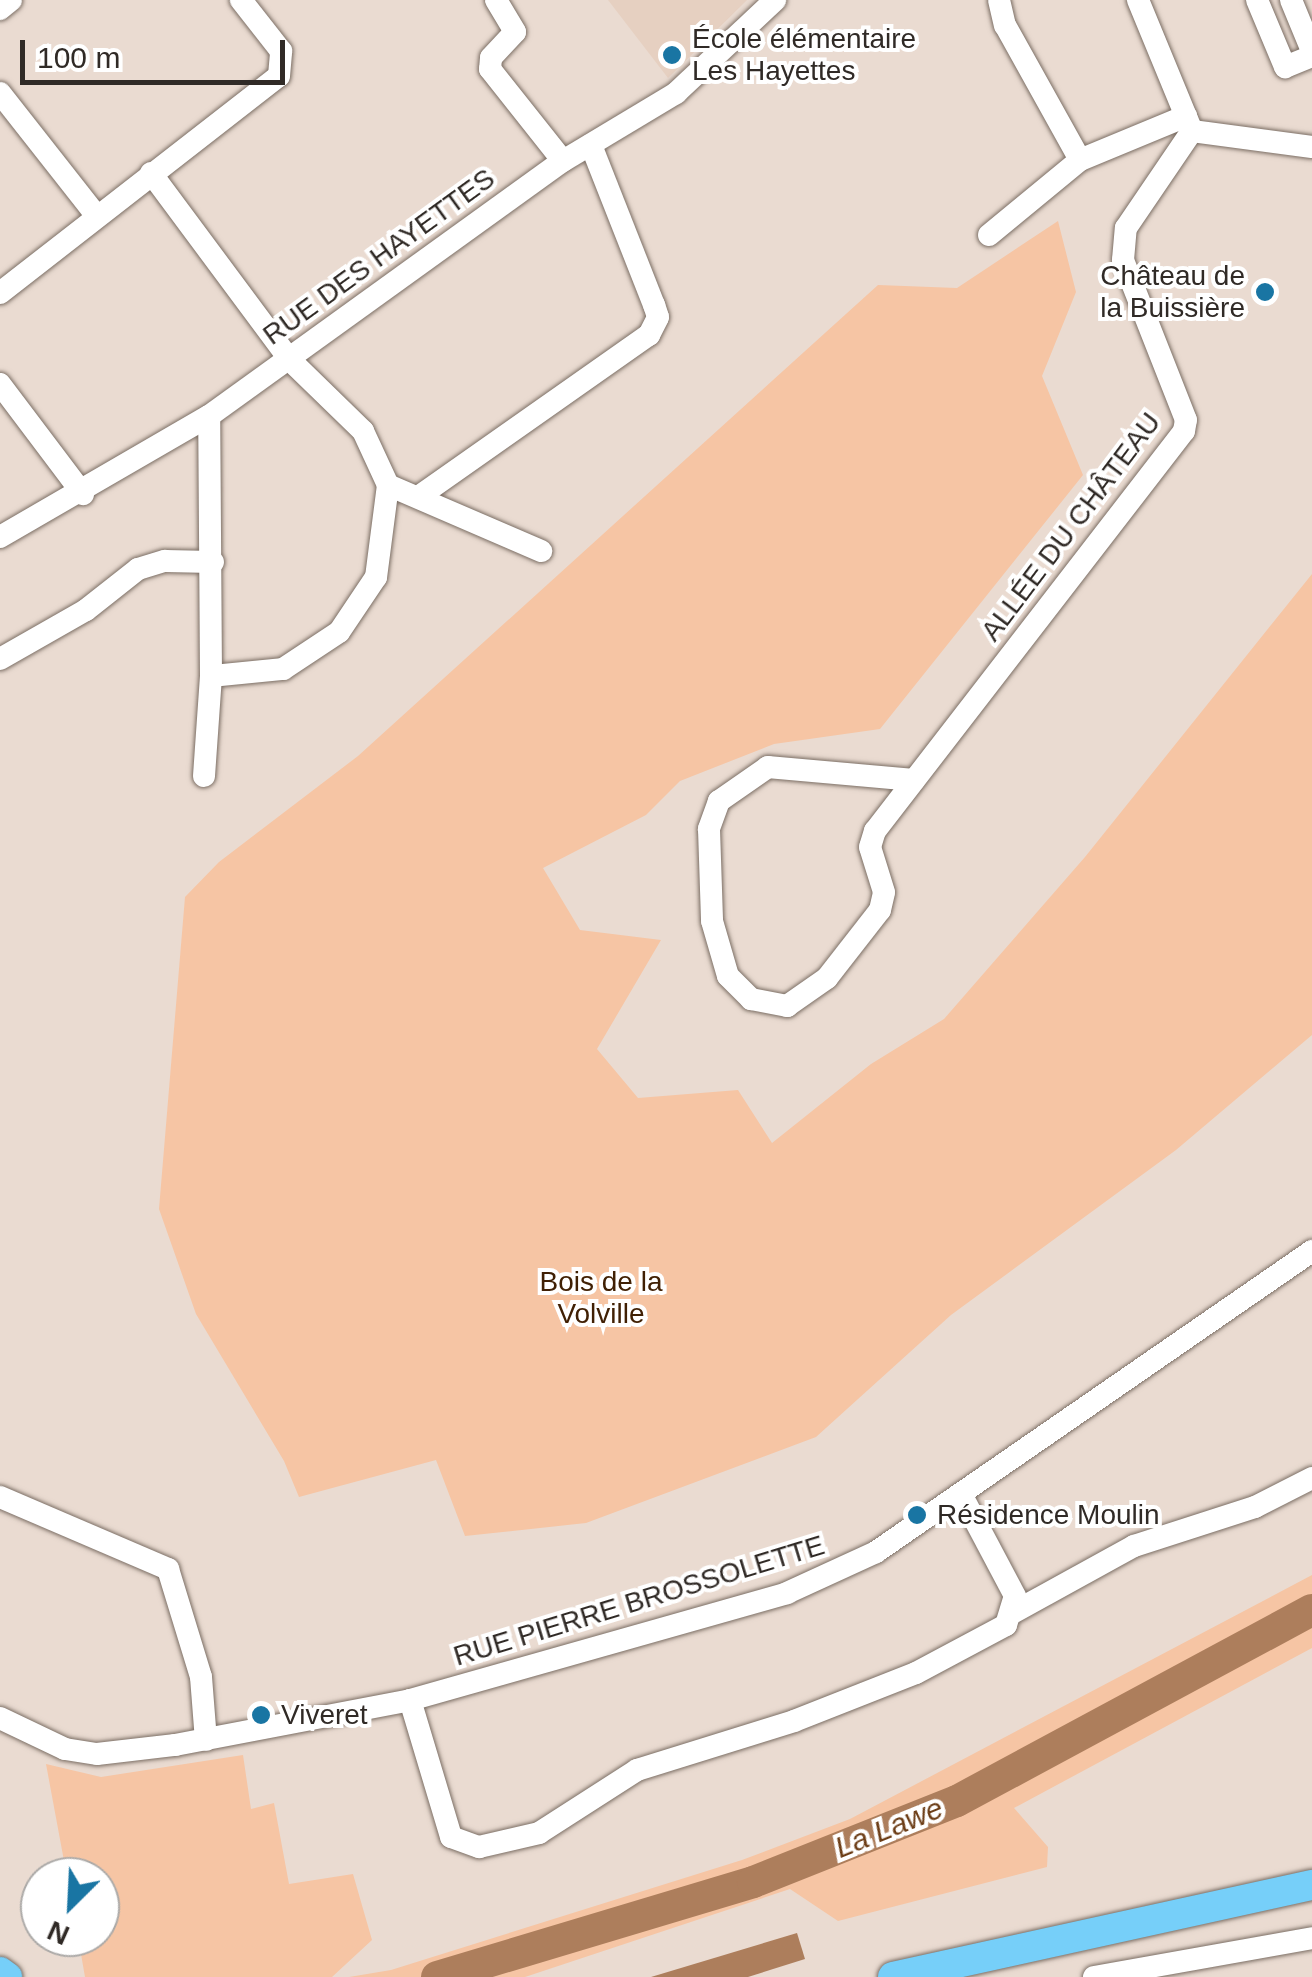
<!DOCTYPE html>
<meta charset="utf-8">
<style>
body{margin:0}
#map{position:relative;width:1312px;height:1977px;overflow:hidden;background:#eadbd1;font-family:Helvetica,sans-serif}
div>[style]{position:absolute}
.built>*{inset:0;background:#e6d0c1}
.green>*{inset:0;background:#f6c5a4}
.water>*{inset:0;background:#ad7e5c}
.river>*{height:32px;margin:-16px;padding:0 16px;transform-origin:16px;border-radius:16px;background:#ad7e5c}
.roads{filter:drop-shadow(0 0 2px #7b6e64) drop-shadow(0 0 2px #7b6e64)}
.minor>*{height:22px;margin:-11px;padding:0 11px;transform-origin:11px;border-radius:11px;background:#fff}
.major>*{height:30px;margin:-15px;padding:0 15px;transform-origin:15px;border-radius:15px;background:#76cff9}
.dots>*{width:28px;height:28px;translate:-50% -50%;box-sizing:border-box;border:5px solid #fff;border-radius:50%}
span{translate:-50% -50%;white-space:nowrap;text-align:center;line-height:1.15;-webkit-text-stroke:8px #fff;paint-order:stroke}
.poi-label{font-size:28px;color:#302a26}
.left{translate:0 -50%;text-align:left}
.right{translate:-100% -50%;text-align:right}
.street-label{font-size:28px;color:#302a26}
.park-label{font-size:28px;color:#402004}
.water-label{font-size:30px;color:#6c3d16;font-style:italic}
.north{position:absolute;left:20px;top:1857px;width:100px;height:100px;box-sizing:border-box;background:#fff;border:2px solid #acaaa8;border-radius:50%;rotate:204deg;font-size:28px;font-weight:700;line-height:40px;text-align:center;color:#302a26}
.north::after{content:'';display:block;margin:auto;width:35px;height:45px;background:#1975a3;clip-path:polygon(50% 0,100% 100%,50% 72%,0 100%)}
.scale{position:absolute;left:20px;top:40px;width:265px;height:45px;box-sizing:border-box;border:5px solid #302a26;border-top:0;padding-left:12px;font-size:30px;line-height:35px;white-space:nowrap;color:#302a26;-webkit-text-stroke:8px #fff;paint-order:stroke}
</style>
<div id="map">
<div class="built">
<div style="clip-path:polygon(608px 0,747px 0,668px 78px)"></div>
</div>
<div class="green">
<div style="clip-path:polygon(1058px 221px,1076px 292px,1042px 376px,1083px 475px,880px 729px,774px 744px,680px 781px,646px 815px,543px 868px,580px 930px,661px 940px,597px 1049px,638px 1098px,738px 1090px,772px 1143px,871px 1064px,944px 1019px,1085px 857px,1312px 574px,1312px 1035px,1176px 1150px,951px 1315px,816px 1437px,586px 1523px,465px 1536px,436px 1460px,299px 1497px,284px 1461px,196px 1314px,159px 1209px,185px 897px,219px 862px,358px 756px,878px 285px,957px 288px)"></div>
<div style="clip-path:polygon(1312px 1575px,1312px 1648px,1014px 1808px,1048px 1847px,1047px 1867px,838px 1921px,790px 1889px,525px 1977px,349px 1977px,391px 1970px,742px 1860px,850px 1819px)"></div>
<div style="clip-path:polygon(243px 1755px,251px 1809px,274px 1803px,289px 1884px,353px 1874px,372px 1940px,332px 1977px,85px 1977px,78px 1937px,100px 1937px,100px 1877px,67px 1877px,46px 1764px,101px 1777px)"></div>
</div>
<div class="water">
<div style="clip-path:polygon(797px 1933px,805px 1959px,748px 1977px,651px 1977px)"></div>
</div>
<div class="river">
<div style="left:437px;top:1977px;width:330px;rotate:-16.7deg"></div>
<div style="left:753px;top:1882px;width:219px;rotate:-21.7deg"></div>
<div style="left:957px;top:1801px;width:403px;rotate:-28.3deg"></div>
</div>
<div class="roads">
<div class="minor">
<div style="left:496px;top:0;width:37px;rotate:59deg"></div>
<div style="left:515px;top:32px;width:35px;rotate:133deg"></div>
<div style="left:491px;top:58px;width:11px;rotate:95deg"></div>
<div style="left:490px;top:69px;width:117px;rotate:51.6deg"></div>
<div style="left:999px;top:0;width:26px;rotate:77deg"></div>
<div style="left:1005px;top:25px;width:154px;rotate:60.9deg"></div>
<div style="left:1257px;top:0;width:73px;rotate:67.3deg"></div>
<div style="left:1285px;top:67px;width:29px;rotate:-22deg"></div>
<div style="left:1291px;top:0;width:55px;rotate:67.6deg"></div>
<div style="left:0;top:9px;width:14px;rotate:-39deg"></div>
<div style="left:0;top:93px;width:155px;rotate:51.8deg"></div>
<div style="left:1192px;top:131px;width:121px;rotate:7.6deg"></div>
<div style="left:151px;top:173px;width:233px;rotate:53.4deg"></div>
<div style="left:290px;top:360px;width:102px;rotate:44.2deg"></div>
<div style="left:363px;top:431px;width:60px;rotate:65.2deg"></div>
<div style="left:388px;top:485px;width:93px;rotate:97.4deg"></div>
<div style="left:376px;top:577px;width:66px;rotate:123.9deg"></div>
<div style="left:339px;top:632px;width:67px;rotate:146.5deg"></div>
<div style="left:283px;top:669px;width:72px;rotate:174.4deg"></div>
<div style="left:989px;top:235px;width:118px;rotate:-39.5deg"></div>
<div style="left:1080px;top:160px;width:115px;rotate:-22.5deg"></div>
<div style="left:0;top:293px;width:353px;rotate:-37.9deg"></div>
<div style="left:279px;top:76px;width:25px;rotate:-85deg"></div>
<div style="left:281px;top:51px;width:65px;rotate:-128.1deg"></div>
<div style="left:0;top:384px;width:138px;rotate:53deg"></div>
<div style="left:388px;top:485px;width:167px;rotate:23.3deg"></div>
<div style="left:421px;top:495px;width:279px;rotate:-35.1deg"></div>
<div style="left:649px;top:335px;width:20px;rotate:-63deg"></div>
<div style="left:658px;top:317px;width:13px;rotate:-108deg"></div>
<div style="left:654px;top:305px;width:172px;rotate:-111.5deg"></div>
<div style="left:0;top:537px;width:241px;rotate:-30.1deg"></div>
<div style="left:209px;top:416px;width:436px;rotate:-35.8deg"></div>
<div style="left:563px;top:161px;width:132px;rotate:-31deg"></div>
<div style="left:676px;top:93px;width:136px;rotate:-43.2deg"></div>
<div style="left:0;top:659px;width:99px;rotate:-29.7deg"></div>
<div style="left:86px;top:610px;width:66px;rotate:-38.3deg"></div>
<div style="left:138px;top:569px;width:28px;rotate:-17deg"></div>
<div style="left:165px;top:561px;width:48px;rotate:1.2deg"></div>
<div style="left:204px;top:776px;width:100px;rotate:-86deg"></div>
<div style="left:211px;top:676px;width:260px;rotate:-90.4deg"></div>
<div style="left:914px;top:780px;width:147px;rotate:-174.9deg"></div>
<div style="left:768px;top:767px;width:60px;rotate:145.2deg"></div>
<div style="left:719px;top:801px;width:30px;rotate:110deg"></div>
<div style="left:709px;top:829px;width:92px;rotate:88.1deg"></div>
<div style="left:712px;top:921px;width:57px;rotate:73.8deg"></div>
<div style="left:728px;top:976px;width:33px;rotate:45deg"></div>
<div style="left:751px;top:999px;width:37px;rotate:11deg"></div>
<div style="left:787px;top:1006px;width:49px;rotate:-35deg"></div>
<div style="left:827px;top:978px;width:86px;rotate:-52.1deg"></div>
<div style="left:880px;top:910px;width:18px;rotate:-77deg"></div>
<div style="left:884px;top:892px;width:47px;rotate:-107.3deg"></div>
<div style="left:870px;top:847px;width:17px;rotate:-73deg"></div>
<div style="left:875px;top:831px;width:505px;rotate:-52.31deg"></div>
<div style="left:1184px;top:431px;width:11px;rotate:-80deg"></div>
<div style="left:1186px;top:420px;width:172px;rotate:-111.5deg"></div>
<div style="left:1123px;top:260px;width:32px;rotate:-85deg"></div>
<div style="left:1126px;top:228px;width:117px;rotate:-55.8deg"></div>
<div style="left:1192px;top:131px;width:142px;rotate:-112.4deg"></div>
<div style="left:0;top:1497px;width:183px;rotate:23.2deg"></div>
<div style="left:168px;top:1569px;width:113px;rotate:73deg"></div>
<div style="left:201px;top:1677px;width:63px;rotate:85.5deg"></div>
<div style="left:1014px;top:1612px;width:137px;rotate:-28.8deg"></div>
<div style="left:1134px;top:1546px;width:127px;rotate:-17.9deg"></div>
<div style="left:1255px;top:1507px;width:64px;rotate:-27deg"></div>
<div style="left:410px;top:1700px;width:143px;rotate:73.3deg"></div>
<div style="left:451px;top:1837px;width:30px;rotate:20deg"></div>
<div style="left:479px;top:1847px;width:62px;rotate:-13.1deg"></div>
<div style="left:539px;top:1833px;width:117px;rotate:-32.7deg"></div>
<div style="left:637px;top:1770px;width:164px;rotate:-17.3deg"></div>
<div style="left:794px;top:1721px;width:131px;rotate:-21.5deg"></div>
<div style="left:916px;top:1673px;width:102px;rotate:-28.1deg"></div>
<div style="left:1006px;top:1625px;width:30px;rotate:-73deg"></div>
<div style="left:1015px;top:1596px;width:113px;rotate:-117.9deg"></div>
<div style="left:0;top:1718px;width:72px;rotate:25.5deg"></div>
<div style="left:65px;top:1749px;width:32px;rotate:9deg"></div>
<div style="left:97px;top:1754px;width:79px;rotate:-6.6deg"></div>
<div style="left:175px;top:1745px;width:239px;rotate:-10.8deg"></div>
<div style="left:410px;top:1700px;width:392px;rotate:-15.8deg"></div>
<div style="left:787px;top:1593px;width:98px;rotate:-24.7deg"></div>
<div style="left:876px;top:1552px;width:530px;rotate:-34.62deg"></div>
<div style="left:1094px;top:1977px;width:221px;rotate:-10.1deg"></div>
</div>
<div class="major">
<div style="left:0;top:1972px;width:9px;rotate:36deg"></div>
<div style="left:893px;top:1977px;width:429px;rotate:-12.4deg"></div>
</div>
</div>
<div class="dots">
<div style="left:672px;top:55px;background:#1975a3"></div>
<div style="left:1265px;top:292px;background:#1975a3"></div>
<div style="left:917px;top:1515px;background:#1975a3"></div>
<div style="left:261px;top:1715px;background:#1975a3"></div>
</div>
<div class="poi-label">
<span class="left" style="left:692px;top:55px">École élémentaire<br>Les Hayettes</span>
<span class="right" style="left:1245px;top:292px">Château de<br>la Buissière</span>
<span class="left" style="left:937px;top:1515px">Résidence Moulin</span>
<span class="left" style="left:281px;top:1715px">Viveret</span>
</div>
<div class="street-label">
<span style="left:379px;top:257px;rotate:-36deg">RUE DES HAYETTES</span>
<span style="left:1071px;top:527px;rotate:-53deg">ALLÉE DU CHÂTEAU</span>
<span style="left:639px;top:1601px;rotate:-17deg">RUE PIERRE BROSSOLETTE</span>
</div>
<div class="park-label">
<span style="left:601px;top:1298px">Bois de la<br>Volville</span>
</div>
<div class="water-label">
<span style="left:889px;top:1828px;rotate:-22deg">La Lawe</span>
</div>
<div class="north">N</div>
<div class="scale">100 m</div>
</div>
